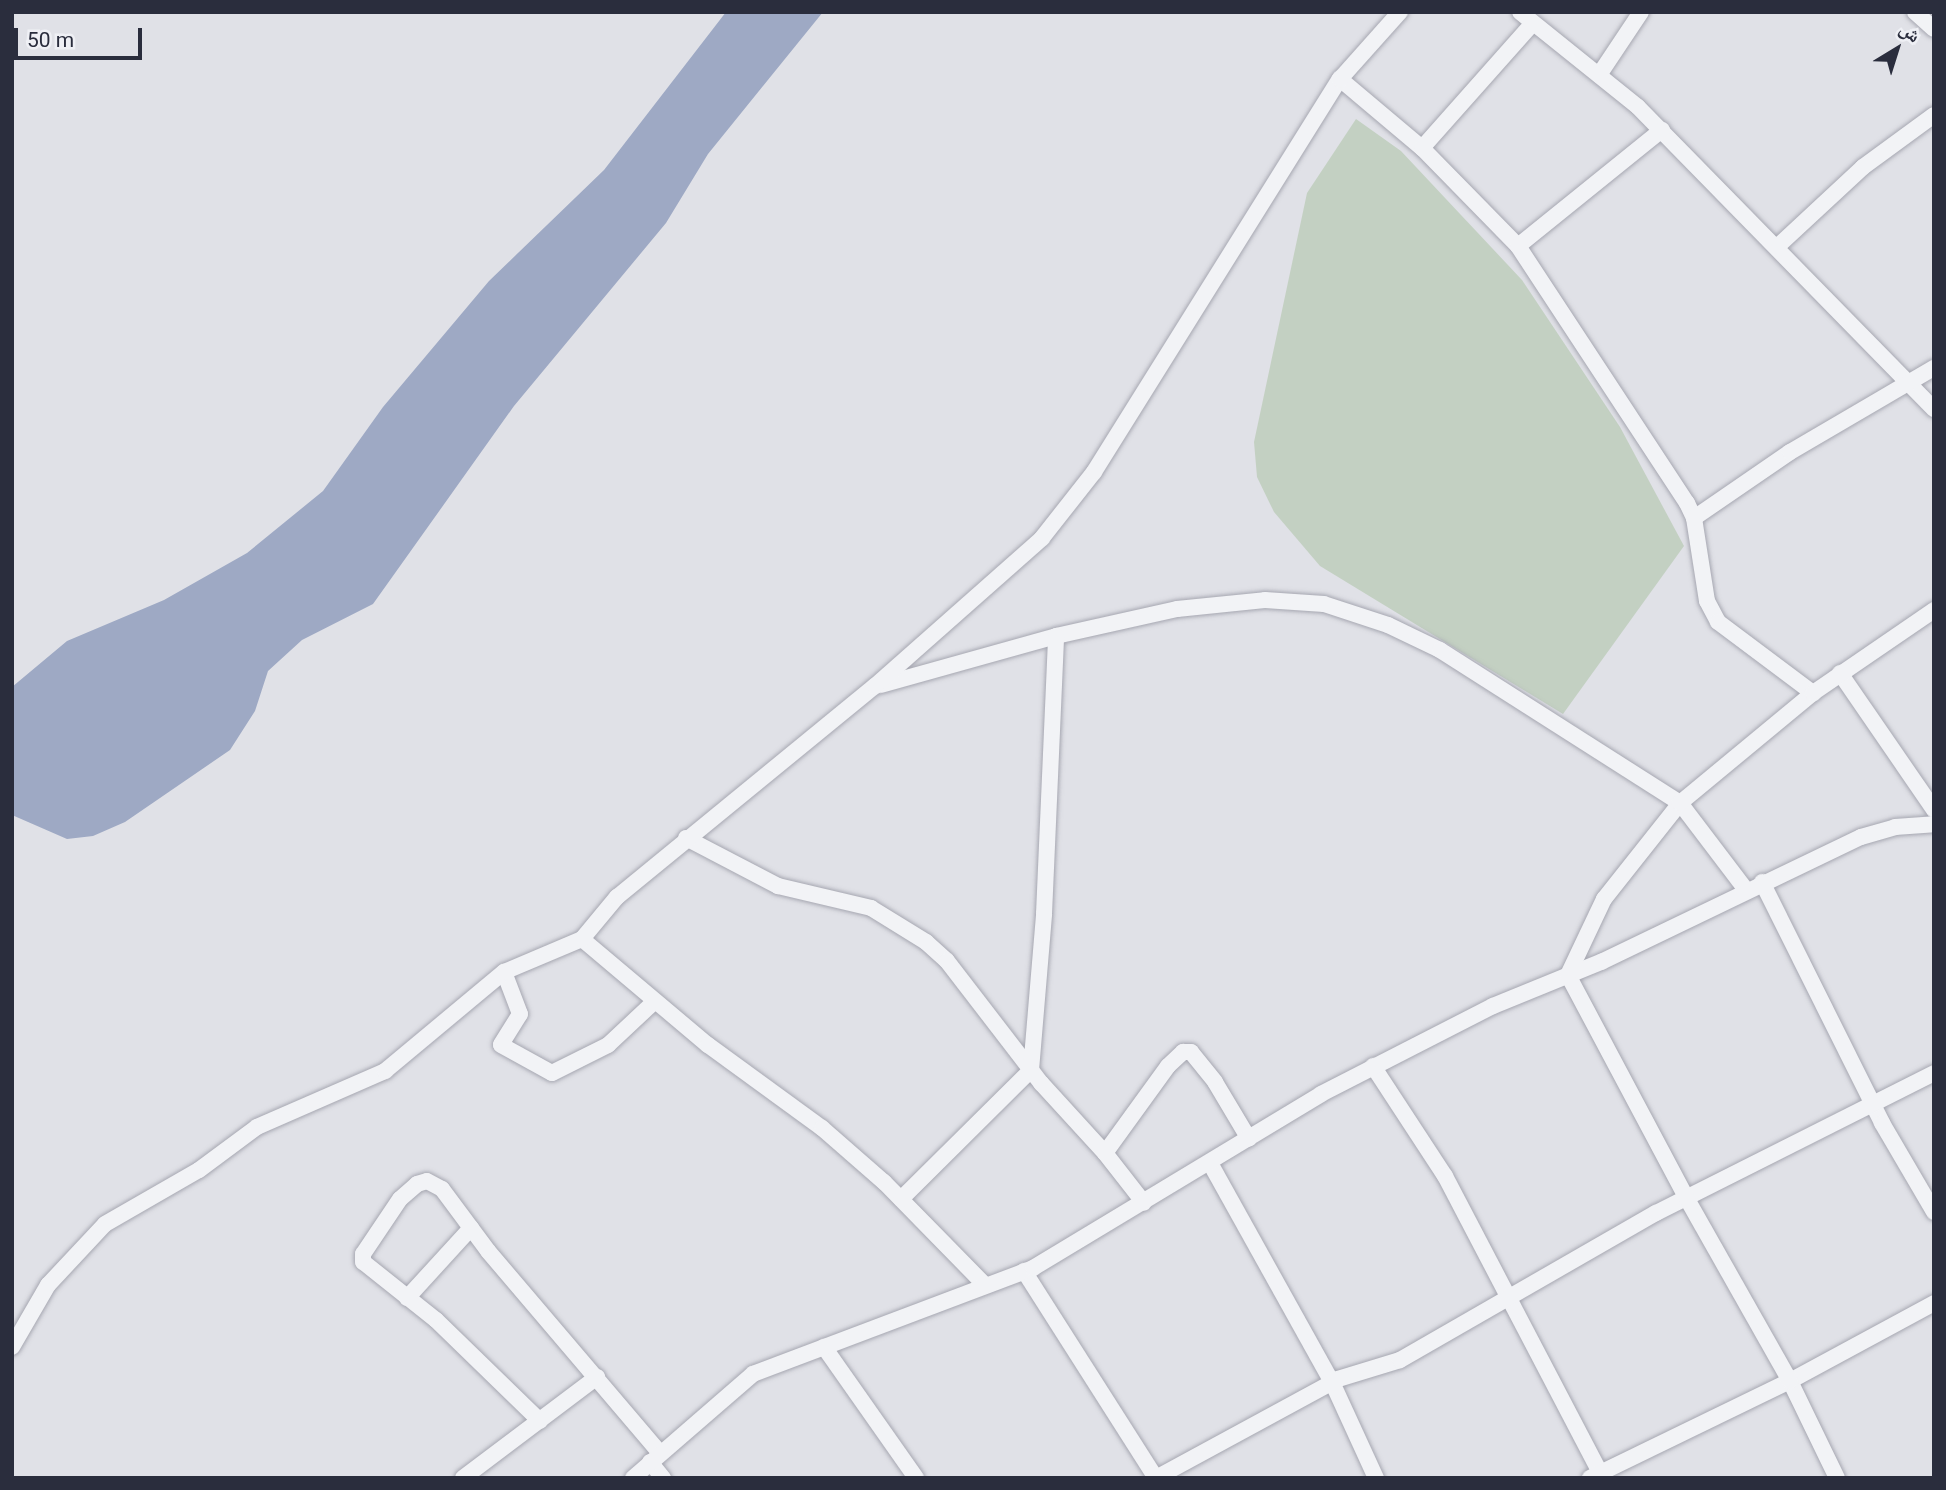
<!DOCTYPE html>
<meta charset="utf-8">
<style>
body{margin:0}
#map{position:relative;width:1946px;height:1490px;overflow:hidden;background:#e0e1e7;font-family:Roboto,"Noto Naskh Arabic",sans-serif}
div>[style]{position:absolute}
.green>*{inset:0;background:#c3d0c2}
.water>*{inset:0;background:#9ea9c4}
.roads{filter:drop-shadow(0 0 2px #a6a7b1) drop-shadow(0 0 2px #a6a7b1)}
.minor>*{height:16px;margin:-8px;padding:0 8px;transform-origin:8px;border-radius:8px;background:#f2f3f6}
span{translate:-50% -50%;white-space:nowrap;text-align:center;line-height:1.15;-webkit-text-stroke:6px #eff0f5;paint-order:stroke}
.frame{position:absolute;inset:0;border:14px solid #2a2d3d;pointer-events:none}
.north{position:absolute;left:1862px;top:14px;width:70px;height:70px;-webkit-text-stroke:5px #eff0f5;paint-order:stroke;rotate:38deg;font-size:19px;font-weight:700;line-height:28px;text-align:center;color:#2a2d3d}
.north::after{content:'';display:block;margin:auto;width:24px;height:32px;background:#2a2d3d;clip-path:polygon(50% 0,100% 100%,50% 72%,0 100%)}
.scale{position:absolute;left:14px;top:28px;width:128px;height:32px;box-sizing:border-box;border:4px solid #2a2d3d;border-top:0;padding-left:9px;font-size:21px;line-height:24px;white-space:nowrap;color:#2a2d3d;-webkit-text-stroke:5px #eff0f5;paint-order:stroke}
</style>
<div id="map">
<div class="green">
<div style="clip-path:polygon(1356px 119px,1401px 151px,1522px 280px,1620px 427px,1684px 546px,1563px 714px,1320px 566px,1274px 512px,1257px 477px,1254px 442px,1307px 193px)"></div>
</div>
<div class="water">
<div style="clip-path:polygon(726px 12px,823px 12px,708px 154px,666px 223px,514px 406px,373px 604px,302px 640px,268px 671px,255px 711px,230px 750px,125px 822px,93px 836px,67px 839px,12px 815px,12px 687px,67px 641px,164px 600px,247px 553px,323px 491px,383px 407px,489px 281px,604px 170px)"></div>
</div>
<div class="roads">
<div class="minor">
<div style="left:1520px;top:12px;width:151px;rotate:38.8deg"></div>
<div style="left:1638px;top:107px;width:423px;rotate:45.6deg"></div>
<div style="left:1915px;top:12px;width:25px;rotate:42deg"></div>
<div style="left:1599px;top:75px;width:76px;rotate:-56.3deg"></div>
<div style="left:1340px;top:79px;width:107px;rotate:40.1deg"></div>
<div style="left:1422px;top:148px;width:137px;rotate:45.6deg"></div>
<div style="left:1518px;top:246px;width:308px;rotate:56.7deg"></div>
<div style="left:1687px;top:503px;width:17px;rotate:65deg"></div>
<div style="left:1694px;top:518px;width:84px;rotate:81.1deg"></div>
<div style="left:1707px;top:601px;width:24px;rotate:62deg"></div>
<div style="left:1718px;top:622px;width:119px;rotate:36.8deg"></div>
<div style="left:1422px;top:148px;width:167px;rotate:-48.4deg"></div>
<div style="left:1518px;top:246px;width:185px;rotate:-38.9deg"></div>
<div style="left:1778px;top:246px;width:116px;rotate:-42.9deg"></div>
<div style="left:1863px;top:167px;width:88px;rotate:-36.2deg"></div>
<div style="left:1694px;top:518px;width:116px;rotate:-34.5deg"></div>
<div style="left:1790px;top:452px;width:167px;rotate:-30.3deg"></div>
<div style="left:1840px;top:673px;width:166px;rotate:55.5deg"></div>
<div style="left:881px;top:685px;width:182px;rotate:-15.6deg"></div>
<div style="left:1056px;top:636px;width:124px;rotate:-12.6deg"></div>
<div style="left:1177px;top:609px;width:88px;rotate:-5.8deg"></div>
<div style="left:1265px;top:600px;width:59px;rotate:3.9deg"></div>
<div style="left:1324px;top:604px;width:67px;rotate:18.2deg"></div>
<div style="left:1388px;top:625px;width:58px;rotate:25.7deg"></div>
<div style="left:1440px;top:650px;width:285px;rotate:32.5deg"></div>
<div style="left:1680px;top:803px;width:109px;rotate:52.8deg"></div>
<div style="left:686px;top:838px;width:104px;rotate:27.6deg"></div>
<div style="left:778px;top:886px;width:96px;rotate:13.3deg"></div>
<div style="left:871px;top:908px;width:65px;rotate:31.7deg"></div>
<div style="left:926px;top:942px;width:28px;rotate:42deg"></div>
<div style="left:947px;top:961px;width:154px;rotate:52.4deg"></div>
<div style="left:1041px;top:1083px;width:95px;rotate:47.6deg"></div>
<div style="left:1105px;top:1153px;width:63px;rotate:52deg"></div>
<div style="left:1762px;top:882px;width:269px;rotate:63.5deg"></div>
<div style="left:1882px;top:1123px;width:103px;rotate:59.7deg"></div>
<div style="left:582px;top:939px;width:165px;rotate:40.1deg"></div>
<div style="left:708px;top:1045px;width:141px;rotate:36.1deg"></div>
<div style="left:822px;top:1128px;width:82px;rotate:41.1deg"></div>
<div style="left:884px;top:1182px;width:143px;rotate:45.6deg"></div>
<div style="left:504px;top:972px;width:45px;rotate:69.1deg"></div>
<div style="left:520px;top:1014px;width:36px;rotate:122deg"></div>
<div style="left:501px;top:1045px;width:58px;rotate:28.8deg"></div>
<div style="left:552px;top:1073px;width:63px;rotate:-26.6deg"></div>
<div style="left:608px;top:1045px;width:64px;rotate:-43.1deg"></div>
<div style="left:1373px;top:1066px;width:131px;rotate:56.8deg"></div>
<div style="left:1445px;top:1176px;width:341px;rotate:62.4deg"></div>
<div style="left:1105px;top:1153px;width:107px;rotate:-54.1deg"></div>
<div style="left:1168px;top:1066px;width:21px;rotate:-43deg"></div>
<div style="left:1183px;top:1052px;width:8px"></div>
<div style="left:1191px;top:1052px;width:38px;rotate:51deg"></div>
<div style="left:1215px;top:1082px;width:66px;rotate:59.2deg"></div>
<div style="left:1210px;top:1163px;width:251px;rotate:60.9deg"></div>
<div style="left:1332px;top:1382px;width:106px;rotate:65.4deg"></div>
<div style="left:901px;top:1199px;width:183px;rotate:-44.8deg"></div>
<div style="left:1031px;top:1070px;width:157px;rotate:-85.2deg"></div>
<div style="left:1044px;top:914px;width:278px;rotate:-87.5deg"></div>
<div style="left:1024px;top:1271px;width:246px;rotate:57.5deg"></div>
<div style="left:407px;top:1298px;width:95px;rotate:-47.6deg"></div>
<div style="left:12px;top:1347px;width:72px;rotate:-59.9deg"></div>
<div style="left:48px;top:1285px;width:83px;rotate:-46.9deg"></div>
<div style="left:105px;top:1224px;width:108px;rotate:-29.9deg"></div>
<div style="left:199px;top:1170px;width:72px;rotate:-36.6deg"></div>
<div style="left:257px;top:1127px;width:140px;rotate:-23.6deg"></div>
<div style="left:385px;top:1071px;width:155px;rotate:-39.8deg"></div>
<div style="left:504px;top:972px;width:85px;rotate:-22.9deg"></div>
<div style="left:582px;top:939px;width:55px;rotate:-50.2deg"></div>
<div style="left:617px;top:897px;width:333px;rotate:-39.3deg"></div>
<div style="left:875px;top:686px;width:223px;rotate:-41.5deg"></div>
<div style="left:1042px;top:538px;width:84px;rotate:-51.8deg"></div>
<div style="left:1094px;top:472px;width:464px;rotate:-58deg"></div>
<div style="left:1340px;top:79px;width:90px;rotate:-48.2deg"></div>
<div style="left:824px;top:1347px;width:160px;rotate:54.9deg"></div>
<div style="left:540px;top:1421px;width:145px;rotate:-135.8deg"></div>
<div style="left:436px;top:1320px;width:93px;rotate:-141.5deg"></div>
<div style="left:363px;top:1262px;width:8px;rotate:-90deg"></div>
<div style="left:363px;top:1254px;width:66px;rotate:-56.1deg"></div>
<div style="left:400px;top:1199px;width:23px;rotate:-41deg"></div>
<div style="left:417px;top:1184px;width:10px;rotate:-17deg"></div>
<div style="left:427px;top:1181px;width:17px;rotate:28deg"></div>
<div style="left:442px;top:1189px;width:77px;rotate:53.4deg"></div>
<div style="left:488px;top:1251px;width:264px;rotate:49.6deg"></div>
<div style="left:650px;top:1462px;width:21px;rotate:51deg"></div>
<div style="left:463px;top:1478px;width:168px;rotate:-37deg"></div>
<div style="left:633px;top:1478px;width:159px;rotate:-40.9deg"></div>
<div style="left:753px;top:1374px;width:299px;rotate:-20.7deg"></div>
<div style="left:1033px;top:1268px;width:336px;rotate:-31.1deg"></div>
<div style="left:1321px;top:1094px;width:193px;rotate:-27.1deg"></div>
<div style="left:1493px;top:1006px;width:117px;rotate:-22.2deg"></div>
<div style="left:1601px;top:962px;width:288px;rotate:-25.7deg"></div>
<div style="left:1861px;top:837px;width:35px;rotate:-16deg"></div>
<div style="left:1895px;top:827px;width:39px;rotate:-4deg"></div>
<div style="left:1156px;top:1478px;width:207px;rotate:-28.5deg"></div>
<div style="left:1338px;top:1379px;width:65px;rotate:-17deg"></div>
<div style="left:1400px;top:1360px;width:295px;rotate:-29.9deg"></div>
<div style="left:1656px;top:1213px;width:311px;rotate:-26.7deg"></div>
<div style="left:1590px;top:1478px;width:222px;rotate:-25.9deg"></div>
<div style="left:1790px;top:1381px;width:164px;rotate:-28.4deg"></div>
<div style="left:1837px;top:1478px;width:108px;rotate:-115.9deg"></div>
<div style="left:1790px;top:1381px;width:211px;rotate:-119.5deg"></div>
<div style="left:1686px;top:1197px;width:251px;rotate:-118deg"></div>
<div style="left:1568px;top:975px;width:84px;rotate:-64.7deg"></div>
<div style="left:1604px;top:899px;width:122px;rotate:-51.6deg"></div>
<div style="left:1680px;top:803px;width:173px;rotate:-39.6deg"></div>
<div style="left:1813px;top:693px;width:147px;rotate:-34.4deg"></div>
</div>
</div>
<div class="frame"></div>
<div class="north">ش</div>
<div class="scale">50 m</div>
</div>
